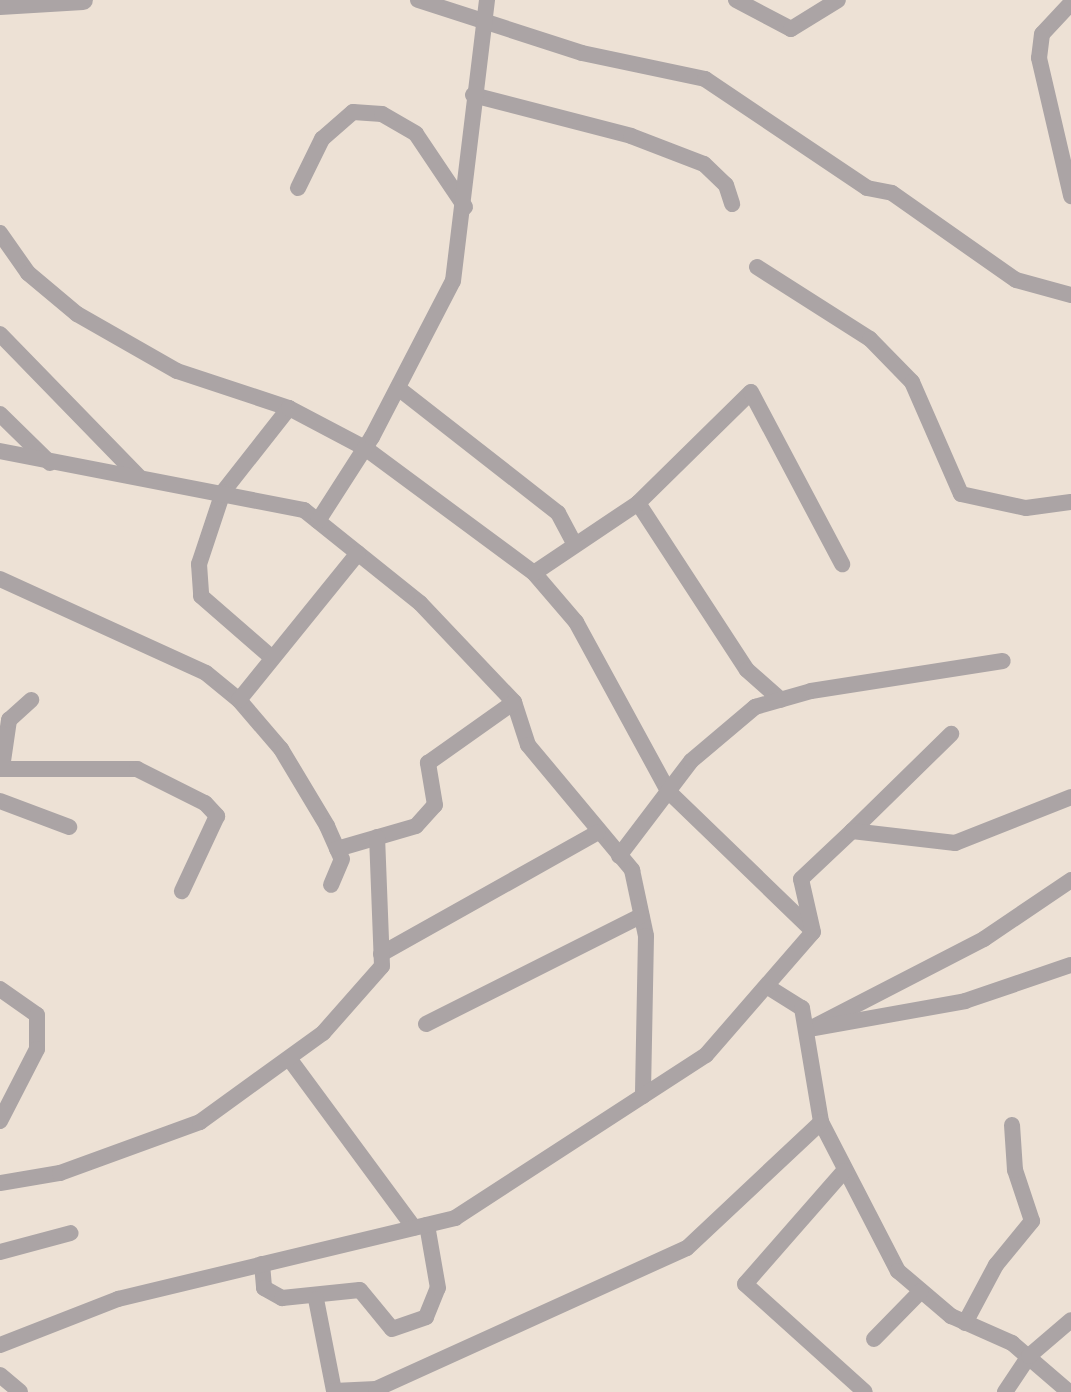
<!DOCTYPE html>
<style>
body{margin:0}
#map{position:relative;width:1071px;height:1392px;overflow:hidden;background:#ede1d5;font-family:Overpass,sans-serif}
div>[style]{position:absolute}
.minor>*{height:16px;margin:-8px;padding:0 8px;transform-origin:8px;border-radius:8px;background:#aba4a5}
.tertiary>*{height:20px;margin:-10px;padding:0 10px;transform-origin:10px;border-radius:10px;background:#aba4a5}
span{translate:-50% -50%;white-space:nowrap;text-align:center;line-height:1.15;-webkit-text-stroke:8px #ede1d5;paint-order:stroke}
</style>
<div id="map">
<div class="minor">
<div style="left:418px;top:0;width:172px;rotate:17.9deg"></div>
<div style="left:582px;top:53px;width:126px;rotate:11.9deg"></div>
<div style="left:705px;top:79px;width:195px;rotate:33.9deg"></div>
<div style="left:867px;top:188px;width:25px;rotate:11deg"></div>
<div style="left:892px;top:193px;width:151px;rotate:35.1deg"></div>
<div style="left:1016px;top:280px;width:57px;rotate:15.3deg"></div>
<div style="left:736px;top:0;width:62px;rotate:27.8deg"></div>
<div style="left:791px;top:29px;width:55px;rotate:-31.7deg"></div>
<div style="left:1071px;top:3px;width:42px;rotate:133.1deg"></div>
<div style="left:1042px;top:34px;width:24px;rotate:97deg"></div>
<div style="left:1039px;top:58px;width:142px;rotate:76.9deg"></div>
<div style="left:473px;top:95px;width:163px;rotate:14.5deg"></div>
<div style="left:631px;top:136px;width:78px;rotate:21deg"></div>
<div style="left:704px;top:164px;width:30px;rotate:44deg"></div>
<div style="left:726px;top:185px;width:20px;rotate:72deg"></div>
<div style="left:298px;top:188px;width:55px;rotate:-63.9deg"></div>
<div style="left:322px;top:139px;width:41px;rotate:-41.1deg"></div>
<div style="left:353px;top:112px;width:29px;rotate:4deg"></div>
<div style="left:382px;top:114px;width:39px;rotate:30deg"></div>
<div style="left:416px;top:134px;width:88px;rotate:56.1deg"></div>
<div style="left:0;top:233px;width:49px;rotate:55deg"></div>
<div style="left:28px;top:273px;width:64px;rotate:39.9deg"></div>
<div style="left:77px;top:314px;width:115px;rotate:29.7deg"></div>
<div style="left:177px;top:371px;width:118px;rotate:18.3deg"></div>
<div style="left:289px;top:408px;width:107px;rotate:128.2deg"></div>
<div style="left:223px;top:492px;width:76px;rotate:108.4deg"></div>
<div style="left:199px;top:564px;width:32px;rotate:86deg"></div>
<div style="left:201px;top:596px;width:91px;rotate:41deg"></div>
<div style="left:757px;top:267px;width:134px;rotate:32.5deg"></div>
<div style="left:870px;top:339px;width:60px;rotate:45.7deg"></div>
<div style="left:912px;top:382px;width:122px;rotate:66.4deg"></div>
<div style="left:961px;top:494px;width:66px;rotate:12.2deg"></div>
<div style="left:1026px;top:508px;width:45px;rotate:-7.6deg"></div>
<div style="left:0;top:334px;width:199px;rotate:45.8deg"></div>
<div style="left:398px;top:388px;width:203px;rotate:38deg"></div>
<div style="left:558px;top:513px;width:36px;rotate:62deg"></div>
<div style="left:289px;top:408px;width:86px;rotate:27.8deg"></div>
<div style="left:365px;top:448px;width:210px;rotate:36.5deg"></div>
<div style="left:534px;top:573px;width:65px;rotate:49.4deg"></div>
<div style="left:576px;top:622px;width:192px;rotate:61.4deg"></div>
<div style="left:668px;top:791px;width:200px;rotate:44deg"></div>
<div style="left:0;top:414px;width:70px;rotate:44.4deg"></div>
<div style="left:0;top:451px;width:310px;rotate:11deg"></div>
<div style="left:304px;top:510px;width:149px;rotate:38.7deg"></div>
<div style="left:420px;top:603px;width:137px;rotate:46.5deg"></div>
<div style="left:514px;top:702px;width:45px;rotate:72deg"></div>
<div style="left:528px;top:745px;width:163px;rotate:50.2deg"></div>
<div style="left:632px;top:870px;width:67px;rotate:78deg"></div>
<div style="left:646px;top:936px;width:160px;rotate:91.1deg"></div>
<div style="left:638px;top:503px;width:199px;rotate:56.9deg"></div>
<div style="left:747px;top:670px;width:45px;rotate:41.4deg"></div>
<div style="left:318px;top:521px;width:100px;rotate:-57.3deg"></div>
<div style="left:372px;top:437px;width:176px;rotate:-62.6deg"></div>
<div style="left:453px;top:281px;width:283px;rotate:-83.1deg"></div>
<div style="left:534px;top:573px;width:125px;rotate:-33.9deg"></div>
<div style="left:638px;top:503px;width:158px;rotate:-44.5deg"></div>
<div style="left:751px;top:392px;width:195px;rotate:62.1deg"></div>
<div style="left:0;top:579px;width:226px;rotate:24.5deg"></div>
<div style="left:206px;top:673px;width:43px;rotate:39.3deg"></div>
<div style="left:239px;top:700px;width:65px;rotate:49.4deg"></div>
<div style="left:281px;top:749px;width:90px;rotate:59.1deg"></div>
<div style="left:327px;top:826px;width:36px;rotate:66deg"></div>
<div style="left:342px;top:859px;width:28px;rotate:113deg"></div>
<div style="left:239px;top:700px;width:189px;rotate:-51deg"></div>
<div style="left:2px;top:768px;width:49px;rotate:-81.7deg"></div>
<div style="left:9px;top:720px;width:30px;rotate:-42deg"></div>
<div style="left:0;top:769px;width:137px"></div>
<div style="left:137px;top:769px;width:76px;rotate:26.6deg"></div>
<div style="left:205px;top:803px;width:18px;rotate:47deg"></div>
<div style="left:217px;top:816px;width:83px;rotate:115deg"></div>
<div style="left:0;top:801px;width:74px;rotate:20.6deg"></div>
<div style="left:852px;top:831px;width:139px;rotate:-44.4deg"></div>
<div style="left:337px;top:849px;width:82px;rotate:-16.2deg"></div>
<div style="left:416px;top:826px;width:28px;rotate:-48deg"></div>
<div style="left:435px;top:805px;width:43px;rotate:-99.5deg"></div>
<div style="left:428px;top:763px;width:105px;rotate:-35.3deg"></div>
<div style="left:619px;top:856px;width:119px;rotate:-52.8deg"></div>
<div style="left:691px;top:761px;width:84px;rotate:-40.2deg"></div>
<div style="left:755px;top:707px;width:58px;rotate:-15.9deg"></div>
<div style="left:811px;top:691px;width:194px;rotate:-8.9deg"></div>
<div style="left:1071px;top:880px;width:105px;rotate:145.9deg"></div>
<div style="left:984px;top:939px;width:196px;rotate:152.7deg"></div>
<div style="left:810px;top:1029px;width:158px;rotate:-10.2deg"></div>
<div style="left:965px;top:1001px;width:112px;rotate:-18.8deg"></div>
<div style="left:381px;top:954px;width:248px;rotate:-29.3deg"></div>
<div style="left:768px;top:987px;width:40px;rotate:32deg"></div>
<div style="left:802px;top:1008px;width:116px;rotate:80.5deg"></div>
<div style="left:821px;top:1122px;width:168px;rotate:62.7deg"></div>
<div style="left:898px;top:1271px;width:70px;rotate:40.3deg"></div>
<div style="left:951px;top:1316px;width:67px;rotate:23.9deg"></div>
<div style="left:1012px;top:1343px;width:75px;rotate:40.7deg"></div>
<div style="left:0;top:989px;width:45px;rotate:35.1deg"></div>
<div style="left:37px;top:1015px;width:34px;rotate:90deg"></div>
<div style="left:37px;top:1049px;width:81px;rotate:117.2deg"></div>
<div style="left:426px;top:1024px;width:241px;rotate:-26.7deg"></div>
<div style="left:291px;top:1061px;width:207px;rotate:53.6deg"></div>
<div style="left:844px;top:1171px;width:150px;rotate:131.2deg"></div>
<div style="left:745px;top:1284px;width:161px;rotate:42deg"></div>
<div style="left:0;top:1183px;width:61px;rotate:-9.5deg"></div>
<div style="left:60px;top:1173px;width:149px;rotate:-20deg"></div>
<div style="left:200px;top:1122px;width:152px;rotate:-35.9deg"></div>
<div style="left:323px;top:1033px;width:89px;rotate:-48.6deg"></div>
<div style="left:382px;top:966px;width:129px;rotate:-92.2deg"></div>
<div style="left:0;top:1252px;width:73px;rotate:-15deg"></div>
<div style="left:262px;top:1264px;width:24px;rotate:85deg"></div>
<div style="left:264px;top:1288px;width:21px;rotate:29deg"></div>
<div style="left:282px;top:1298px;width:78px;rotate:-5.9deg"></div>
<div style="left:360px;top:1290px;width:50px;rotate:50.6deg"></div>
<div style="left:392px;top:1329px;width:36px;rotate:-19deg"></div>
<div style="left:426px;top:1317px;width:31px;rotate:-68deg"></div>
<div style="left:438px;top:1288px;width:64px;rotate:-99.9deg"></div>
<div style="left:316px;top:1299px;width:94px;rotate:78.9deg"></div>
<div style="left:334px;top:1391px;width:42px;rotate:-2.7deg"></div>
<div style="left:376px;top:1389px;width:341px;rotate:-24.4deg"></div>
<div style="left:687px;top:1248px;width:184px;rotate:-43.2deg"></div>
<div style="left:965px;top:1323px;width:66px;rotate:-61.9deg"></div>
<div style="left:996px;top:1265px;width:57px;rotate:-50.7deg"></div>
<div style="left:1032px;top:1221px;width:54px;rotate:-108.4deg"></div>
<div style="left:1015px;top:1170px;width:45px;rotate:-93.8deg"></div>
<div style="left:874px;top:1339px;width:67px;rotate:-45.6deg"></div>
<div style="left:0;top:1345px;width:127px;rotate:-21.3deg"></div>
<div style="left:118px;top:1299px;width:347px;rotate:-13.5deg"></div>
<div style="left:455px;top:1218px;width:299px;rotate:-33deg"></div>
<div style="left:706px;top:1055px;width:163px;rotate:-49deg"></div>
<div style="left:813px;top:932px;width:54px;rotate:-102.8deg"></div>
<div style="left:801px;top:879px;width:70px;rotate:-43.3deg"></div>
<div style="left:852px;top:831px;width:104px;rotate:6.6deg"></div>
<div style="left:955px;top:843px;width:125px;rotate:-21.6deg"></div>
<div style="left:0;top:1375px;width:26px;rotate:40deg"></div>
<div style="left:1005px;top:1392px;width:43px;rotate:-56.3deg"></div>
<div style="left:1029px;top:1356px;width:55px;rotate:-40.6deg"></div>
</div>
<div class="tertiary">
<div style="left:0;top:5px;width:83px;rotate:-3.4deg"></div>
</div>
</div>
